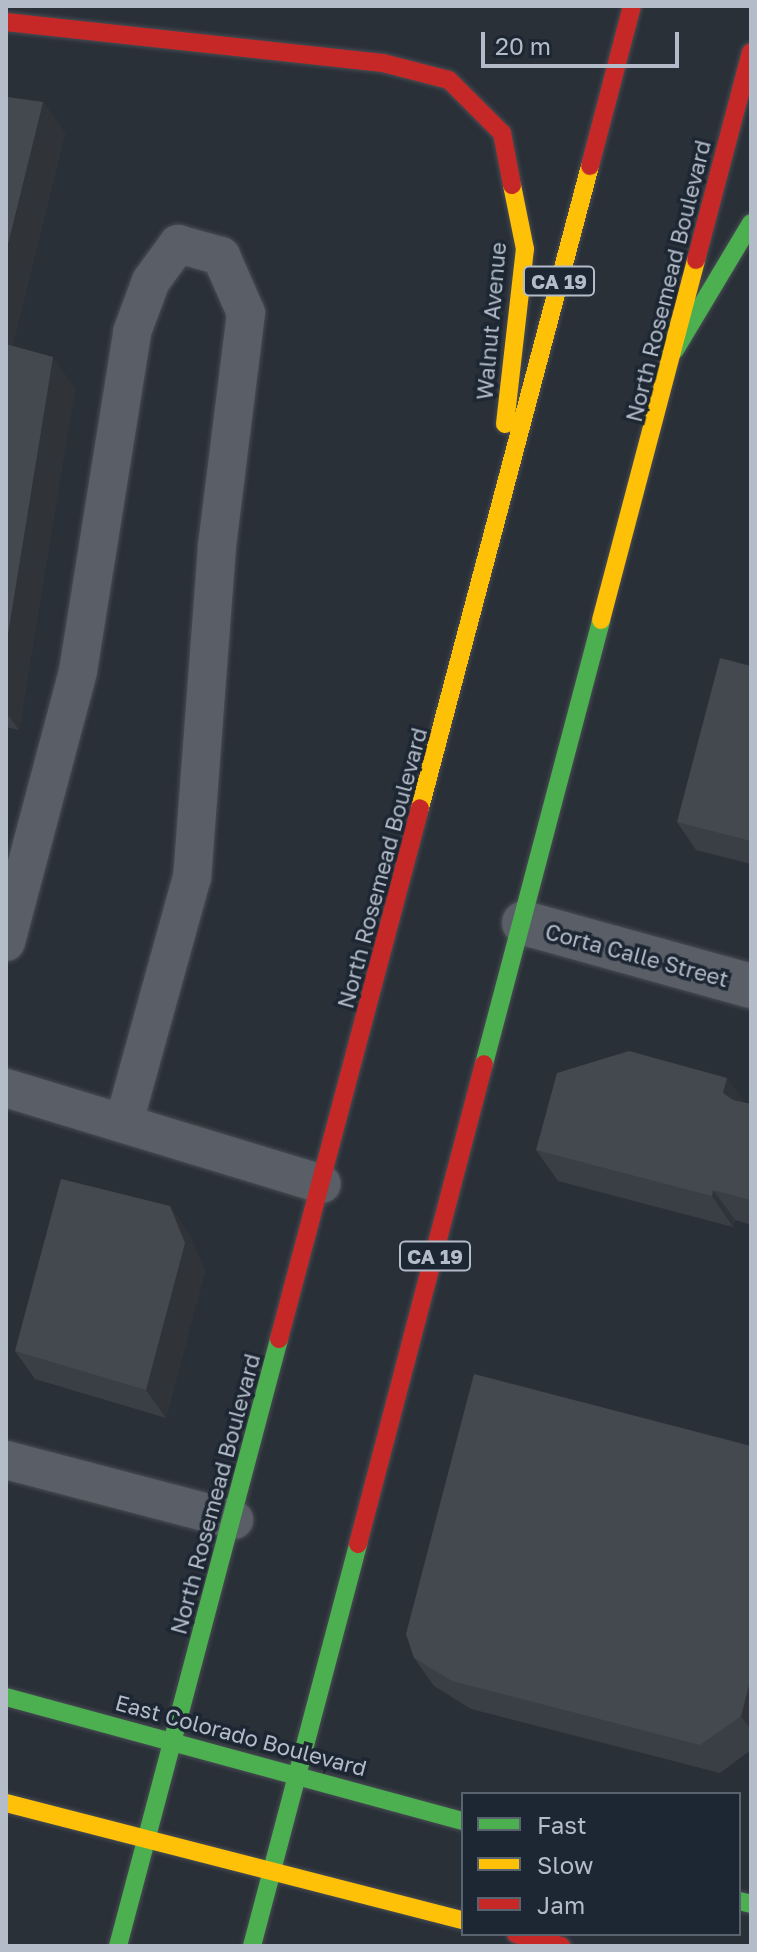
<!DOCTYPE html>
<style>
body{margin:0}
#map{position:relative;width:757px;height:1952px;overflow:hidden;background:#2a3038;font-family:"Golos Text",sans-serif}
div>[style]{position:absolute}
.roads{filter:drop-shadow(0 0 2px #484c53) drop-shadow(0 0 2px #484c53)}
.lane>*{height:38px;margin:-19px;padding:0 19px;transform-origin:19px;border-radius:19px;background:#5a5e66}
.street>*{height:44px;margin:-22px;padding:0 22px;transform-origin:22px;border-radius:22px;background:#5a5e66}
.fast>*{height:18px;margin:-9px;padding:0 9px;transform-origin:9px;border-radius:9px;background:#4caf50}
.slow>*{height:18px;margin:-9px;padding:0 9px;transform-origin:9px;border-radius:9px;background:#ffc107}
.jam>*{height:18px;margin:-9px;padding:0 9px;transform-origin:9px;border-radius:9px;background:#c62828}
.wall>*{inset:0;background:#3a3f45}
.shaded-wall>*{inset:0;background:#303338}
.building>*{inset:0;background:#444950}
span{translate:-50% -50%;white-space:nowrap;text-align:center;line-height:1.15;-webkit-text-stroke:7px #1d2633;paint-order:stroke}
.shield-label span{padding:2px 6px;background:#1d2633;border:2px solid;border-radius:6px;-webkit-text-stroke-width:0}
.shield-label{font-size:20px;color:#b4bcc9;font-weight:700}
.street-label{font-size:22px;color:#b4bcc9}
.frame{position:absolute;inset:0;border:8px solid #b4bcc9;pointer-events:none}
.legend{position:absolute;left:461px;top:1792px;width:280px;height:144px;box-sizing:border-box;background:#1d2633;border:2px solid #59626f;margin:0;padding:10px 14px;list-style:none;font-size:24px;color:#b4bcc9}
.legend li{display:flex;align-items:center;gap:16px;height:40px}
.legend b{width:40px;border:2px solid #59626f}
.scale{position:absolute;left:481px;top:32px;width:198px;height:36px;box-sizing:border-box;border:4px solid #b4bcc9;border-top:0;padding-left:10px;font-size:24px;line-height:28px;white-space:nowrap;color:#b4bcc9;-webkit-text-stroke:6px #1d2633;paint-order:stroke}
</style>
<div id="map">
<div class="roads">
<div class="lane">
<div style="left:6px;top:942px;width:280px;rotate:-75.1deg"></div>
<div style="left:78px;top:671px;width:343px;rotate:-80.9deg"></div>
<div style="left:132px;top:332px;width:54px;rotate:-69.6deg"></div>
<div style="left:151px;top:281px;width:46px;rotate:-53.9deg"></div>
<div style="left:178px;top:244px;width:45px;rotate:15.6deg"></div>
<div style="left:221px;top:256px;width:62px;rotate:66.3deg"></div>
<div style="left:246px;top:313px;width:236px;rotate:97.1deg"></div>
<div style="left:217px;top:547px;width:331px;rotate:94.3deg"></div>
<div style="left:192px;top:877px;width:250px;rotate:105.5deg"></div>
<div style="left:6px;top:1088px;width:330px;rotate:16.9deg"></div>
<div style="left:6px;top:1460px;width:236px;rotate:14.7deg"></div>
</div>
<div class="street">
<div style="left:524px;top:923px;width:236px;rotate:15.5deg"></div>
</div>
<div class="fast">
<div style="left:675px;top:350px;width:148px;rotate:-59.1deg"></div>
<div style="left:484px;top:1064px;width:459px;rotate:-75.2deg"></div>
<div style="left:6px;top:1697px;width:474px;rotate:15.2deg"></div>
<div style="left:739px;top:1901px;width:12px;rotate:14deg"></div>
<div style="left:118px;top:1946px;width:628px;rotate:-75.14deg"></div>
<div style="left:252px;top:1946px;width:416px;rotate:-75.2deg"></div>
</div>
<div class="slow">
<div style="left:505px;top:424px;width:176px;rotate:-83.5deg"></div>
<div style="left:525px;top:249px;width:65px;rotate:-101.5deg"></div>
<div style="left:601px;top:620px;width:372px;rotate:-75.2deg"></div>
<div style="left:420px;top:808px;width:664px;rotate:-75.17deg"></div>
<div style="left:6px;top:1803px;width:472px;rotate:14.4deg"></div>
</div>
<div class="jam">
<div style="left:6px;top:22px;width:379px;rotate:6.2deg"></div>
<div style="left:383px;top:63px;width:68px;rotate:14.4deg"></div>
<div style="left:449px;top:80px;width:75px;rotate:45deg"></div>
<div style="left:502px;top:133px;width:53px;rotate:79.1deg"></div>
<div style="left:590px;top:166px;width:165px;rotate:-75.3deg"></div>
<div style="left:696px;top:260px;width:215px;rotate:-75.2deg"></div>
<div style="left:279px;top:1339px;width:549px;rotate:-75.13deg"></div>
<div style="left:358px;top:1544px;width:496px;rotate:-75.3deg"></div>
<div style="left:516px;top:1934px;width:47px;rotate:14.9deg"></div>
</div>
</div>
<div class="wall">
<div style="clip-path:polygon(6px 97px,43px 102px,65px 133px,12px 346px,75px 388px,19px 730px,6px 727px)"></div>
<div style="clip-path:polygon(751px 666px,751px 864px,696px 850px,677px 822px)"></div>
<div style="clip-path:polygon(745px 1103px,751px 1104px,751px 1225px,735px 1220px,733px 1227px,558px 1181px,536px 1150px)"></div>
<div style="clip-path:polygon(170px 1206px,189px 1234px,205px 1271px,166px 1418px,35px 1379px,15px 1351px)"></div>
<div style="clip-path:polygon(751px 1446px,751px 1750px,720px 1773px,471px 1709px,434px 1686px,414px 1658px)"></div>
</div>
<div class="shaded-wall">
<div style="clip-path:polygon(43px 102px,65px 133px,6px 369px,6px 252px)"></div>
<div style="clip-path:polygon(53px 357px,75px 388px,19px 730px,6px 712px,6px 646px)"></div>
<div style="clip-path:polygon(727px 1078px,749px 1108px,745px 1123px,723px 1093px)"></div>
<div style="clip-path:polygon(713px 1190px,735px 1220px,733px 1227px,712px 1196px)"></div>
<div style="clip-path:polygon(170px 1206px,189px 1234px,205px 1271px,166px 1418px,146px 1390px)"></div>
<div style="clip-path:polygon(751px 1677px,751px 1730px,741px 1716px)"></div>
</div>
<div class="building">
<div style="clip-path:polygon(6px 97px,43px 102px,6px 252px)"></div>
<div style="clip-path:polygon(6px 344px,53px 357px,6px 646px)"></div>
<div style="clip-path:polygon(720px 658px,751px 666px,751px 841px,677px 822px)"></div>
<div style="clip-path:polygon(629px 1051px,727px 1078px,723px 1093px,733px 1100px,751px 1104px,751px 1200px,713px 1190px,712px 1196px,536px 1150px,557px 1073px)"></div>
<div style="clip-path:polygon(61px 1179px,170px 1206px,185px 1243px,146px 1390px,15px 1351px)"></div>
<div style="clip-path:polygon(474px 1374px,751px 1446px,751px 1677px,741px 1716px,700px 1745px,452px 1681px,414px 1658px,406px 1634px)"></div>
</div>
<div class="shield-label">
<span style="left:559px;top:281px">CA 19</span>
<span style="left:435px;top:1256px">CA 19</span>
</div>
<div class="street-label">
<span style="left:668px;top:281px;rotate:-76deg">North Rosemead Boulevard</span>
<span style="left:491px;top:321px;rotate:-85deg">Walnut Avenue</span>
<span style="left:382px;top:868px;rotate:-75deg">North Rosemead Boulevard</span>
<span style="left:637px;top:955px;rotate:15deg">Corta Calle Street</span>
<span style="left:215px;top:1494px;rotate:-75deg">North Rosemead Boulevard</span>
<span style="left:241px;top:1735px;rotate:15deg">East Colorado Boulevard</span>
</div>
<div class="frame"></div>
<ul class="legend">
<li><b style="height:10px;background:#4caf50"></b>Fast</li>
<li><b style="height:10px;background:#ffc107"></b>Slow</li>
<li><b style="height:10px;background:#c62828"></b>Jam</li>
</ul>
<div class="scale">20 m</div>
</div>
